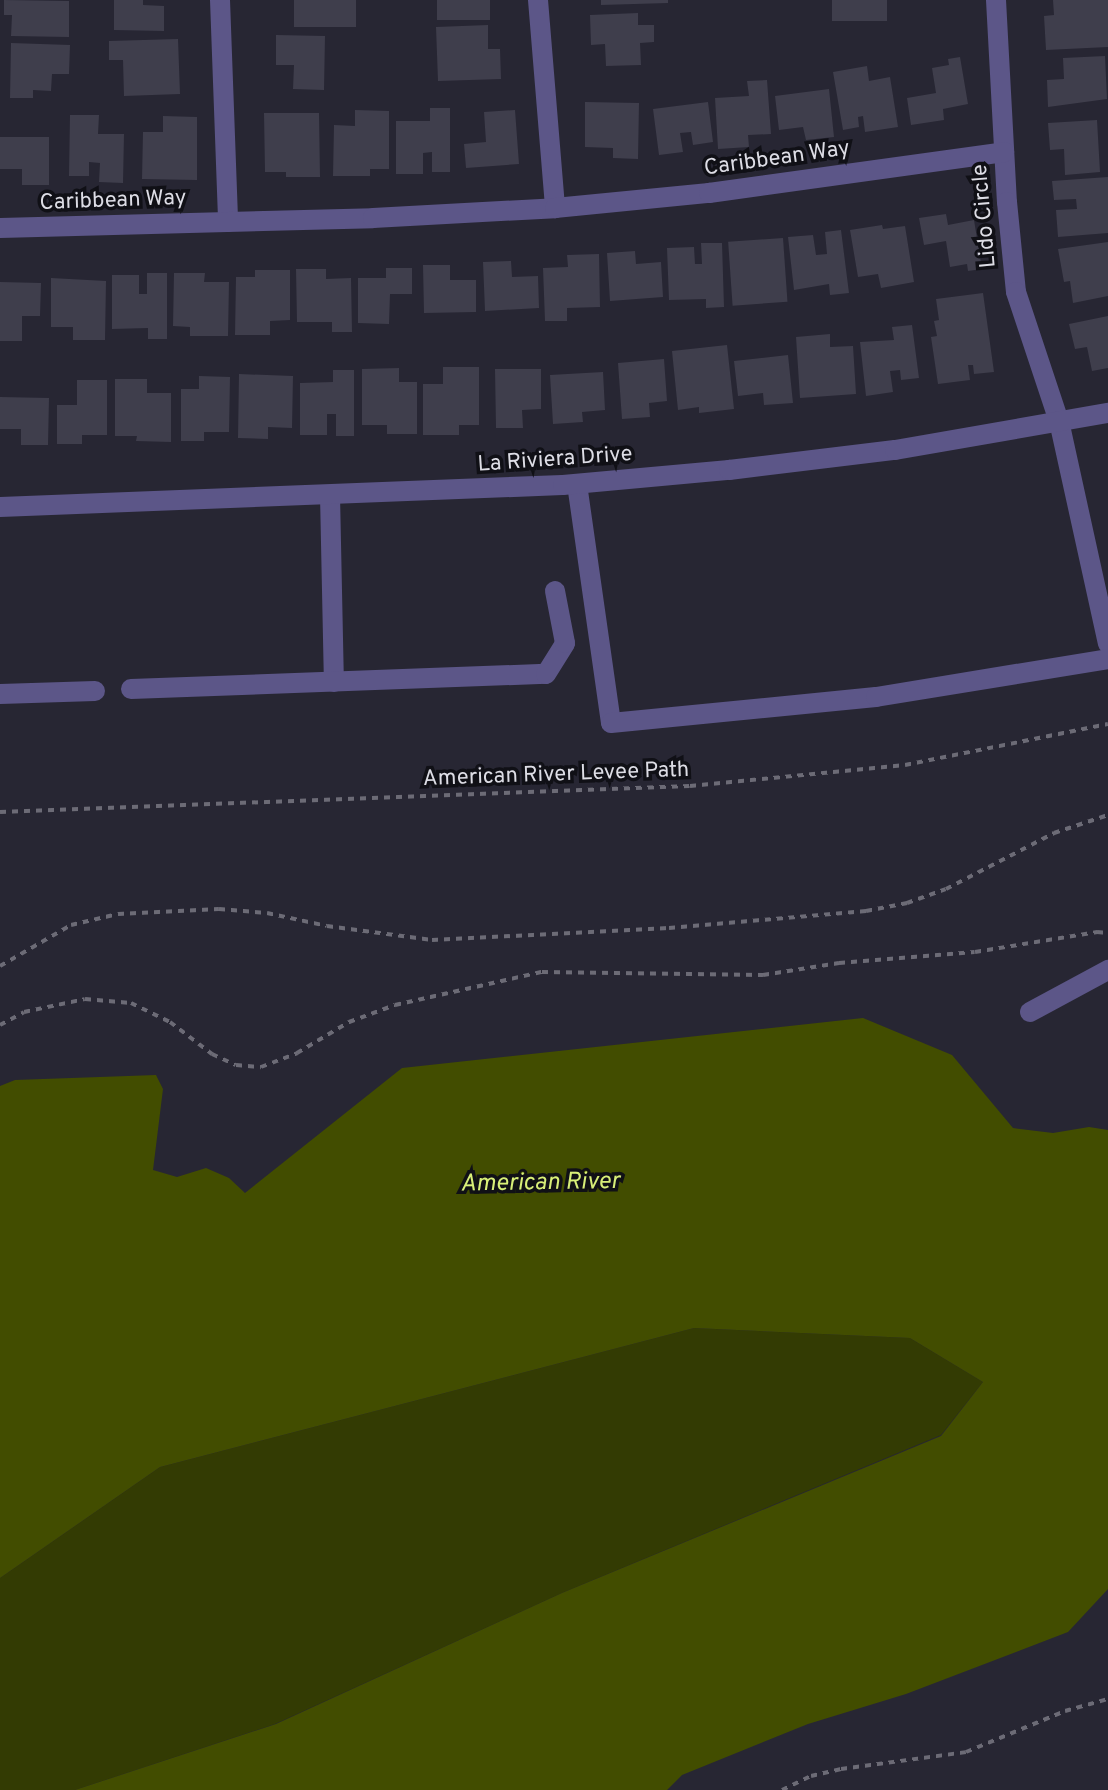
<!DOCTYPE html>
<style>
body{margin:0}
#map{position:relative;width:1108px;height:1790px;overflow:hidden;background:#272633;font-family:Overpass,sans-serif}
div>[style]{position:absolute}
.green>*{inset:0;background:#333b03}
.water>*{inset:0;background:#424d00}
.building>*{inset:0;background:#3f3e4c;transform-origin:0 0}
.path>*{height:4px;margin-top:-2px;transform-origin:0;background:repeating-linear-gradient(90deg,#6c6b76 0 6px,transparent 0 12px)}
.minor>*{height:20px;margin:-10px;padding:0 10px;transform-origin:10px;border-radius:10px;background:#5c5688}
span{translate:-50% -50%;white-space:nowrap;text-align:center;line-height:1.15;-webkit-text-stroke:7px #101016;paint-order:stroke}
.street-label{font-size:22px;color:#dddde5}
.water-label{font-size:24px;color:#d8ef78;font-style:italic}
</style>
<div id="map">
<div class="green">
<div style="clip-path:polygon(694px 1328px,910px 1338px,983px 1382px,941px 1435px,562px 1593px,275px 1724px,75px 1790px,0 1790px,0 1578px,160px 1467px)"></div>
</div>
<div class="water">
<div style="clip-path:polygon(863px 1018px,952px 1055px,1013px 1128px,1053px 1133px,1089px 1127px,1108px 1130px,1108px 1589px,1068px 1632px,906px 1694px,808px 1724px,682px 1775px,667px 1790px,75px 1790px,276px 1724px,562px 1593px,941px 1436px,983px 1382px,910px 1338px,694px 1328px,160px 1467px,0 1578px,0 1086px,15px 1080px,156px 1075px,163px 1089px,153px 1170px,177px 1177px,206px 1168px,229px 1178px,245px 1193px,402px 1068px)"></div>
</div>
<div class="building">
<div style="clip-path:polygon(4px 0,69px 1px,69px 37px,11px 36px,12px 15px,4px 15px)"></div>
<div style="clip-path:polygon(114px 0,143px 0,143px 5px,164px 6px,164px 31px,114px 30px)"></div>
<div style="left:294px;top:0;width:62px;height:27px"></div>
<div style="left:437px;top:0;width:53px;height:20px"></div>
<div style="clip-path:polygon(601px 0,668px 0,668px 3px,601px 5px)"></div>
<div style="left:832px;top:0;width:55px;height:21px"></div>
<div style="clip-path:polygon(1053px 0,1108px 0,1108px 47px,1046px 50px,1044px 16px,1054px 15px)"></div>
<div style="clip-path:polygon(638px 13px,638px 25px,654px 25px,654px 42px,640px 43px,641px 65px,606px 66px,605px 44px,591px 45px,590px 15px)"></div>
<div style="clip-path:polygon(488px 25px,488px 49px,500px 49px,501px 79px,438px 81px,436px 27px)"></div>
<div style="clip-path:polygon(276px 35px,325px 36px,324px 90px,293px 89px,294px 65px,276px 65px)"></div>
<div style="clip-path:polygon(178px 39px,180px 94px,124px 96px,123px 60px,109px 60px,109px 41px)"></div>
<div style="clip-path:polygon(11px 43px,70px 45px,69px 74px,52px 74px,51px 91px,33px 90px,33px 98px,10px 98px)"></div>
<div style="clip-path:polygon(1105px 56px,1107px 99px,1048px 107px,1047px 80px,1064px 79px,1063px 58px)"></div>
<div style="clip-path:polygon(960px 57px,968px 104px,943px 109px,944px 120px,911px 125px,907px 98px,936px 93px,932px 68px,949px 65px,948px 59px)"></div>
<div style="clip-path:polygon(867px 66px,869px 81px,890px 77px,898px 127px,865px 132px,863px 116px,858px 117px,859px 127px,843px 130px,833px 72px)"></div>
<div style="clip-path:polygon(767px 80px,771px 134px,748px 135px,749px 147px,718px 149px,715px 98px,749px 96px,747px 81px)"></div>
<div style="clip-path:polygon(829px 89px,834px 137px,806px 140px,803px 127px,779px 130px,775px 96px)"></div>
<div style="clip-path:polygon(585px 102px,639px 103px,638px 159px,613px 158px,613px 148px,585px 147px)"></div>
<div style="clip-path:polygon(708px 102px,713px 142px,693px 145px,691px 132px,680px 133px,683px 152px,659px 155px,653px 109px)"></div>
<div style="clip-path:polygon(430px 108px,450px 108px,450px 172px,432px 172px,432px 152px,423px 153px,423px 174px,396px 174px,396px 121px,430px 121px)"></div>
<div style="clip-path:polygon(355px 110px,389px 111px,389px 169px,370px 169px,370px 176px,333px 176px,334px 125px,355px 126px)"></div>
<div style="clip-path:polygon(515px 110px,519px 164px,466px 168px,464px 144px,486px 142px,484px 112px)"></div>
<div style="clip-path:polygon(264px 113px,319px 113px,320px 177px,286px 177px,286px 172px,265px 172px)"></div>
<div style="clip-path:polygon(70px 115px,99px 115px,98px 134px,124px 134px,123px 183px,99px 182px,100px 163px,89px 162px,89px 176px,69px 176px)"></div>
<div style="clip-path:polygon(163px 116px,197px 117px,197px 180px,142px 179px,143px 132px,163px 132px)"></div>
<div style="clip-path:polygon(1097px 120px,1100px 172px,1065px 175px,1064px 149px,1050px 150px,1048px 123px)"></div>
<div style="clip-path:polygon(0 137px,49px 137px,49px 185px,22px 185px,22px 169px,0 169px)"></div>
<div style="clip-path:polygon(1108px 177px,1108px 233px,1058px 237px,1056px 210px,1077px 209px,1076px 199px,1054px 200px,1052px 181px)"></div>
<div style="clip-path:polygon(946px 214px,948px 225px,974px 220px,982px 269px,968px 271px,967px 264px,950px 267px,946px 241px,924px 245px,919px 218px)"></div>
<div style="clip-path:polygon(882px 225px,883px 229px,905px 226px,914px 282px,881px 288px,878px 274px,858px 277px,850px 230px)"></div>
<div style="clip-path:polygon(841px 230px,849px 293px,830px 295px,829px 284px,794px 290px,788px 237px,813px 235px,816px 255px,827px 254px,825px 232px)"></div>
<div style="left:783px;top:238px;width:64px;height:55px;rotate:86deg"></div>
<div style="clip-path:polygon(1108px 242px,1108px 296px,1073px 303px,1070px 281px,1064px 282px,1058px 249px)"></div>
<div style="clip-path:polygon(701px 243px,722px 243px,724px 307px,706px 308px,706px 299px,669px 300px,667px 248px,694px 247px,695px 264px,702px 264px)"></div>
<div style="clip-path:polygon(635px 251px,636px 264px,661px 262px,663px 297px,610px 301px,607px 253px)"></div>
<div style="clip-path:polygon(599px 254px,600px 307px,567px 308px,567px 321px,545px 321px,543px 268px,568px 267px,567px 255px)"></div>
<div style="clip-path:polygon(511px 261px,512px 277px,538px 276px,539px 308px,485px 311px,483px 262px)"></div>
<div style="clip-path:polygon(423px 265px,450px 265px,450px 280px,476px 280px,476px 312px,424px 313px)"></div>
<div style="clip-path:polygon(386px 268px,412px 268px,412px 294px,390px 294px,389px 324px,358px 323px,358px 278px,386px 278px)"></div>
<div style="clip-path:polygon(296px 269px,326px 269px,326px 279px,351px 278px,352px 332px,332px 332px,332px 322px,297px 322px)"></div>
<div style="clip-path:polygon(255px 270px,290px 270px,290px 320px,270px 321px,270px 335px,235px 335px,236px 277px,255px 277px)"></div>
<div style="clip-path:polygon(147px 273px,167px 273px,167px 339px,148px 339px,148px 328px,112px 329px,112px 275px,139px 275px,139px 294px,147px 294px)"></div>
<div style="clip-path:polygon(174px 273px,205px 273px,204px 282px,229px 282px,228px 336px,190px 336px,190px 327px,173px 326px)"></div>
<div style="clip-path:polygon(51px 278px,106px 281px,105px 340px,73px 340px,73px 327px,51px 327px)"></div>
<div style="clip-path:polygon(0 282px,41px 283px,40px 316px,22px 316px,22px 341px,0 341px)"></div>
<div style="clip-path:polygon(983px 293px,994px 372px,974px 374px,973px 365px,968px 365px,970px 380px,938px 384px,931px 337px,937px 336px,934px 321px,939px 320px,936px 299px)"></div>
<div style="clip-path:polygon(1108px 316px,1108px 368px,1092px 371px,1087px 347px,1075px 349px,1069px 324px)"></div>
<div style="clip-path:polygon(912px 325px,919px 378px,901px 380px,900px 370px,890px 371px,893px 392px,866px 396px,860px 342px,894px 340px,892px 327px)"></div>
<div style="clip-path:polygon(830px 334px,830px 347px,853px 346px,856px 394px,800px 398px,796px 337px)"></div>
<div style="clip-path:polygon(727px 345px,734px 409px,699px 413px,699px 407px,678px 410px,672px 351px)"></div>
<div style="clip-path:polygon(788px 355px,793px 403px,764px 405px,763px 393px,738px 396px,734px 361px)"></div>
<div style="clip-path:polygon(664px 359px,667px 401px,649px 403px,650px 417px,622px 419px,618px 363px)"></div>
<div style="clip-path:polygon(443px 367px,479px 367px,479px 425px,459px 425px,459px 435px,423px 435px,423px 384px,443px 384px)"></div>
<div style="clip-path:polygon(399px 368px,399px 382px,417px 382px,417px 434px,387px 434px,387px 425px,362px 425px,362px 369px)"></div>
<div style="clip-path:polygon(495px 369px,541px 369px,541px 409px,522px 410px,523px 428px,496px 428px)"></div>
<div style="clip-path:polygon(333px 370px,354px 370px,354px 436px,336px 436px,336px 414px,327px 414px,327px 435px,300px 435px,300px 383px,333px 382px)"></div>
<div style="clip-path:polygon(603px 372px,605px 410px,582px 412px,583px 422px,553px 424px,550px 375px)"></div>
<div style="clip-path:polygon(239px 374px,293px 376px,292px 428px,268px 427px,268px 439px,238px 438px)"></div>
<div style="clip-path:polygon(199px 376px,230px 377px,229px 432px,204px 432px,204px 441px,181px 441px,181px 389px,199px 389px)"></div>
<div style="clip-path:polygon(115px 379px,147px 379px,147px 393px,171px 393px,171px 442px,136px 441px,137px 436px,115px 436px)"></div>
<div style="clip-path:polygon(77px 380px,107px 380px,107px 435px,82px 435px,82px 444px,57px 444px,57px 405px,77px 405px)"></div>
<div style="clip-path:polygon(0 397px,49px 398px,48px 445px,21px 445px,21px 429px,0 429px)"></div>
</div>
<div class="path">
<div style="left:0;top:812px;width:690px;rotate:-2.16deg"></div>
<div style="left:690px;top:786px;width:216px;rotate:-5.6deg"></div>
<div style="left:905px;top:765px;width:207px;rotate:-11.4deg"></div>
<div style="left:0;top:966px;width:82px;rotate:-30deg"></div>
<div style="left:71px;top:925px;width:48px;rotate:-13.2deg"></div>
<div style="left:118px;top:914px;width:101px;rotate:-2.8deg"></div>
<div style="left:219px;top:909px;width:48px;rotate:4.8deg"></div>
<div style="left:267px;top:913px;width:61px;rotate:12.2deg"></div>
<div style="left:327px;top:926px;width:106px;rotate:7.6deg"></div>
<div style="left:432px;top:940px;width:237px;rotate:-2.9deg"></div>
<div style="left:669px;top:928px;width:198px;rotate:-4.9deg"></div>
<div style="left:866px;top:911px;width:42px;rotate:-11deg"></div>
<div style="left:907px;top:903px;width:41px;rotate:-19.7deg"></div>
<div style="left:946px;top:889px;width:122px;rotate:-27.4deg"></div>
<div style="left:1054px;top:833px;width:57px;rotate:-18.4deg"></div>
<div style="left:0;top:1025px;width:27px;rotate:-28deg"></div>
<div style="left:24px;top:1012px;width:62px;rotate:-12deg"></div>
<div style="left:85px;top:999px;width:46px;rotate:5deg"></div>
<div style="left:131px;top:1003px;width:43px;rotate:26deg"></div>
<div style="left:170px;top:1022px;width:53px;rotate:37.3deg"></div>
<div style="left:212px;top:1054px;width:26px;rotate:25deg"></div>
<div style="left:236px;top:1065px;width:25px;rotate:5deg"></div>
<div style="left:261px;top:1067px;width:39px;rotate:-21deg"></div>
<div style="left:297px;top:1053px;width:61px;rotate:-30.8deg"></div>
<div style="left:349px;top:1022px;width:49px;rotate:-20.3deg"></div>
<div style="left:395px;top:1005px;width:151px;rotate:-12.7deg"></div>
<div style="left:542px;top:972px;width:221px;rotate:0.8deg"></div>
<div style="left:763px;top:975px;width:77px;rotate:-9deg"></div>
<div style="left:839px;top:963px;width:136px;rotate:-4.6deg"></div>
<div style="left:975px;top:952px;width:124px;rotate:-9.3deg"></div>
<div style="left:1097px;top:932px;width:11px;rotate:5deg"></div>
<div style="left:782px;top:1790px;width:32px;rotate:-26deg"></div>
<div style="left:811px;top:1776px;width:31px;rotate:-13deg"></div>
<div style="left:841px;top:1769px;width:126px;rotate:-7.7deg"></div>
<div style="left:966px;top:1752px;width:107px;rotate:-22.5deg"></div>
<div style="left:1065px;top:1711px;width:45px;rotate:-15.6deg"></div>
</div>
<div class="minor">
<div style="left:220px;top:0;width:222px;rotate:87.9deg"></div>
<div style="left:538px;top:0;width:209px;rotate:85.3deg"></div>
<div style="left:996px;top:0;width:202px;rotate:86.9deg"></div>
<div style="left:1007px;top:202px;width:90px;rotate:84.3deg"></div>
<div style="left:1016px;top:292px;width:136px;rotate:71.6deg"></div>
<div style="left:1059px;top:421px;width:228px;rotate:77.6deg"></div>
<div style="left:0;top:228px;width:373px;rotate:-1.5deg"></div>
<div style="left:373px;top:218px;width:182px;rotate:-3.1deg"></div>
<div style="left:555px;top:208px;width:155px;rotate:-5.6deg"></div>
<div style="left:709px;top:193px;width:298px;rotate:-7.9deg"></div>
<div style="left:577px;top:484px;width:241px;rotate:81.9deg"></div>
<div style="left:611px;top:723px;width:266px;rotate:-5.6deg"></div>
<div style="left:876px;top:697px;width:235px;rotate:-9.3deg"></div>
<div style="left:330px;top:495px;width:187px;rotate:88.8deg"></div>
<div style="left:0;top:507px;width:563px;rotate:-2.24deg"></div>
<div style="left:563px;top:485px;width:167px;rotate:-5.2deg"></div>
<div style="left:729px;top:470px;width:167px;rotate:-6.9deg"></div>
<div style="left:895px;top:450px;width:216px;rotate:-9.9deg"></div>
<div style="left:131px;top:689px;width:415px;rotate:-2.1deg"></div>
<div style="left:546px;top:674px;width:36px;rotate:-58deg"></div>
<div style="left:565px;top:643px;width:53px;rotate:-100.9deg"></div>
<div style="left:0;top:694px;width:95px;rotate:-1.8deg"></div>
<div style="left:1030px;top:1012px;width:89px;rotate:-28.3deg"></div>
</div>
<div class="street-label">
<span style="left:777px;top:159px;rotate:-8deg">Caribbean Way</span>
<span style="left:113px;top:201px;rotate:-2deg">Caribbean Way</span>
<span style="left:985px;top:216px;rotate:-95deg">Lido Circle</span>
<span style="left:555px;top:460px;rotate:-4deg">La Riviera Drive</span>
<span style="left:556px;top:775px;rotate:-2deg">American River Levee Path</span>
</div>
<div class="water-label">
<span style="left:540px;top:1184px;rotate:-1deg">American River</span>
</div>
</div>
